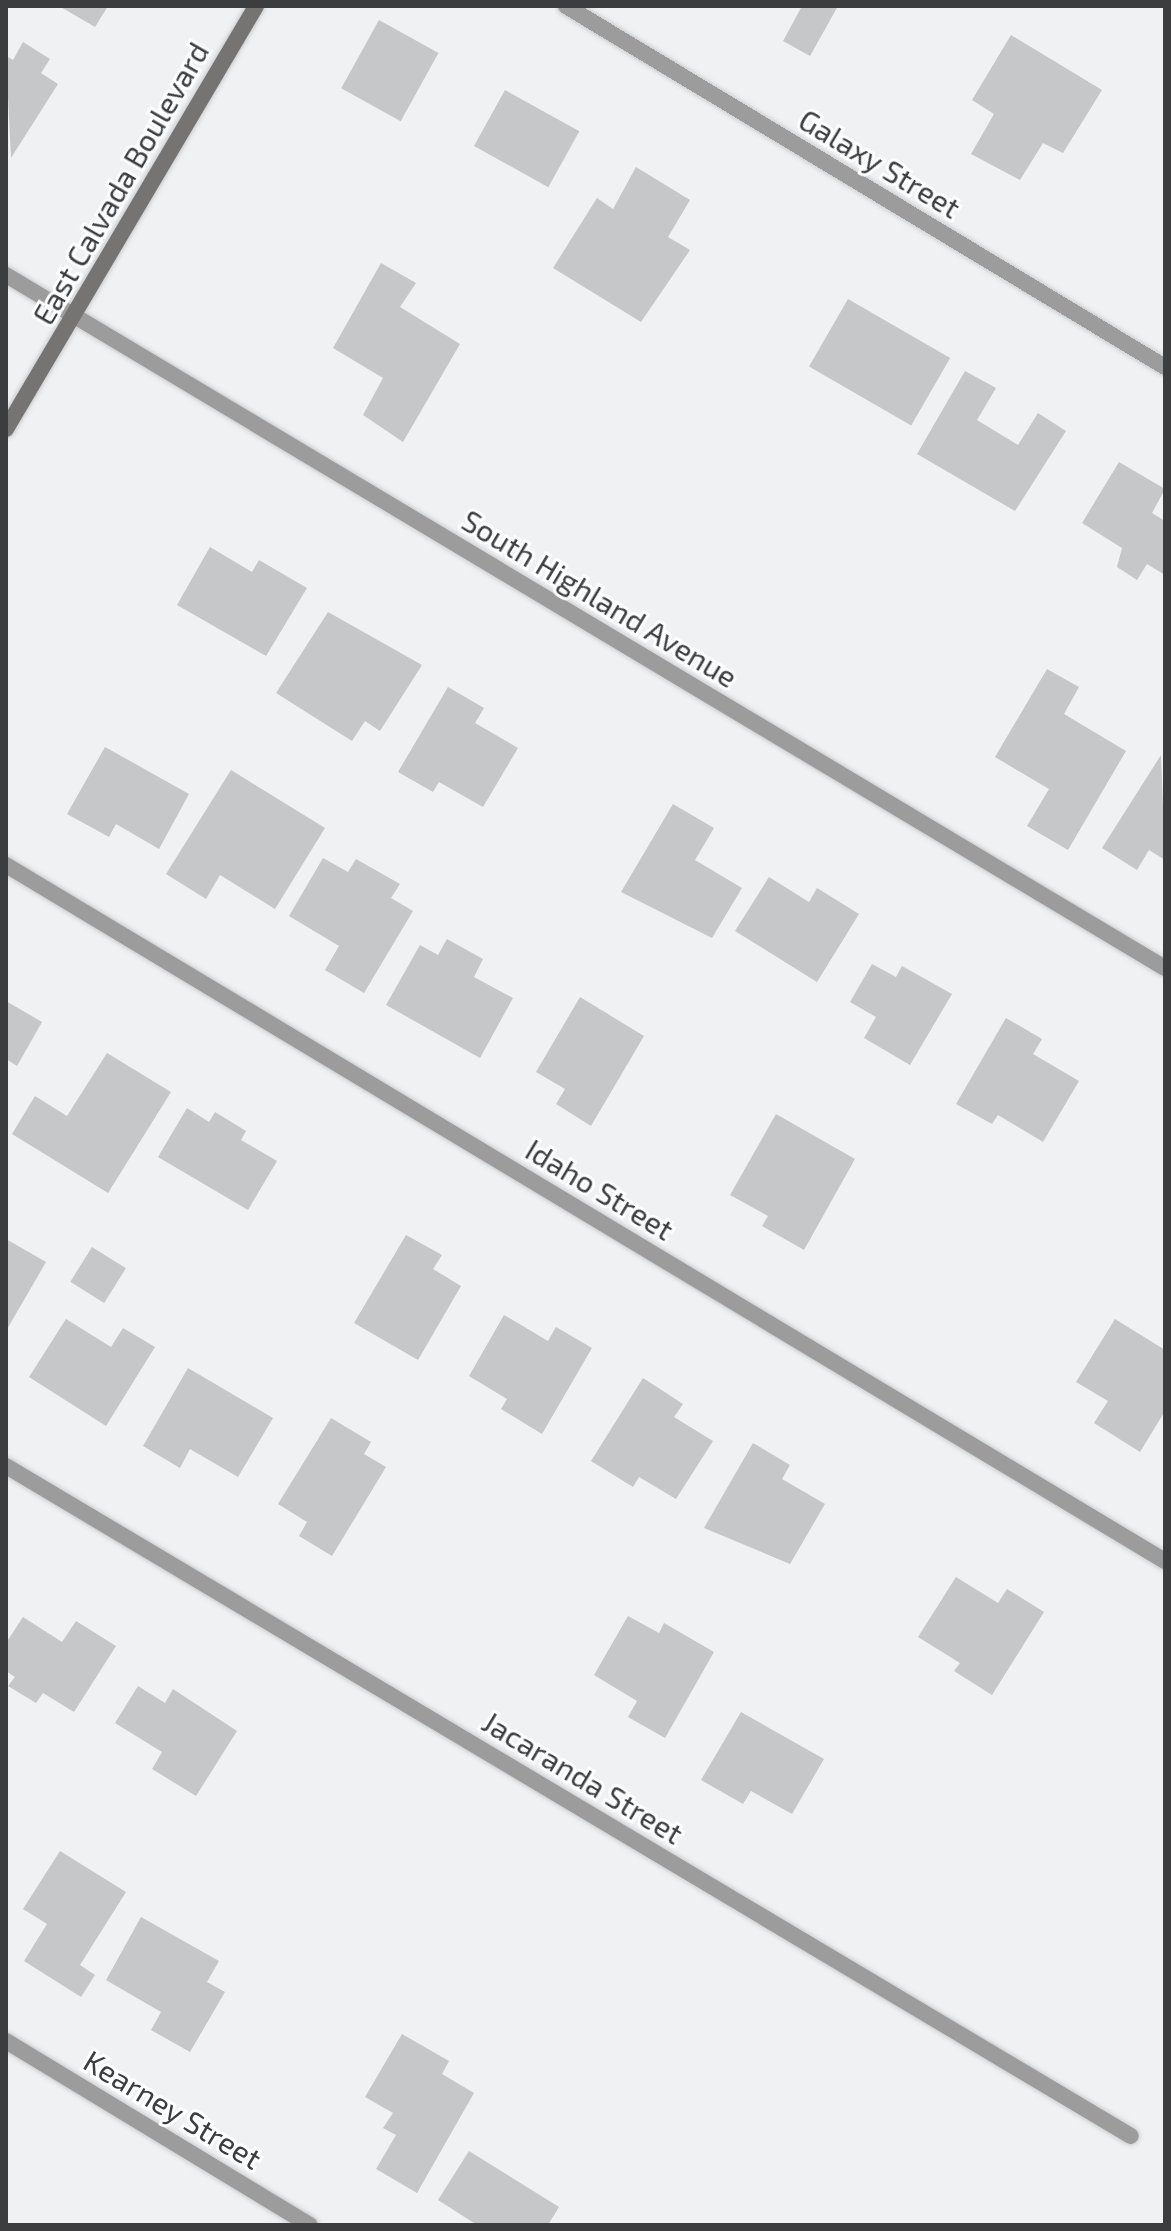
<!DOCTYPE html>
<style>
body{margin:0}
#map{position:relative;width:1171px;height:2231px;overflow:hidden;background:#eff1f3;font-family:"Exo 2",sans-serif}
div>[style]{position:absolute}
.building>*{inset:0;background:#c5c7c9;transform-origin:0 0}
.roads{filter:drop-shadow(0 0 2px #cbcdcf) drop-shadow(0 0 2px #cbcdcf)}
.minor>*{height:16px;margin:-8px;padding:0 8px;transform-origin:8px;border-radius:8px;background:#9d9c9c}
.secondary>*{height:16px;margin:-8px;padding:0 8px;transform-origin:8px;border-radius:8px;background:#767473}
span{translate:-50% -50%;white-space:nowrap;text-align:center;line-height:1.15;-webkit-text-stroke:6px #fdfeff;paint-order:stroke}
.street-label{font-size:30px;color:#3c3d3e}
.frame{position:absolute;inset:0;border:8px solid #3c3d3e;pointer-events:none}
</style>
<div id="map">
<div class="building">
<div style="clip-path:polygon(59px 6px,108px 6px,95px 27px)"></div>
<div style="clip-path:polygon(802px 6px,838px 6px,810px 56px,783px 41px)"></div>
<div style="left:379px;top:20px;width:68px;height:78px;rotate:29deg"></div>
<div style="clip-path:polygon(1011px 35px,1102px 90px,1063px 153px,1043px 143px,1020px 180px,971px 154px,994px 114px,972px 100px)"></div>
<div style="clip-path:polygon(23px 42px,50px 59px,41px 73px,58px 84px,11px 158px,6px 56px,13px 60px)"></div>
<div style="left:505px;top:90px;width:85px;height:64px;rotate:29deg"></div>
<div style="clip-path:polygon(636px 167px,690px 200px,668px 237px,690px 250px,641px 322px,553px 268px,597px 198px,613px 209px)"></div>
<div style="clip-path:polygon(381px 263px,416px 283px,400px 307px,460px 344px,403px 442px,363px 415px,383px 378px,333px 348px)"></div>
<div style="left:848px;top:299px;width:118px;height:78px;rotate:30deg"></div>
<div style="clip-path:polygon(965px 371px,996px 388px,977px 420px,1018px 445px,1038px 413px,1066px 431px,1015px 511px,917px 454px)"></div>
<div style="clip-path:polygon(1119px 462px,1165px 489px,1152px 513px,1165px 521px,1165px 575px,1147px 564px,1137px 580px,1117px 567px,1122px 548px,1082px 523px)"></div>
<div style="clip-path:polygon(210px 547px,252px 572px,259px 560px,307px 588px,266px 656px,177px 605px)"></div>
<div style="clip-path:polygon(328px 612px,422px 665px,380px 731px,365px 721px,352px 741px,276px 693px)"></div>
<div style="clip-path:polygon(1047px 669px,1079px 687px,1064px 714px,1126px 751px,1068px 850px,1027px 826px,1049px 789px,995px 757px)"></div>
<div style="clip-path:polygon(448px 687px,484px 708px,475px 723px,518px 748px,483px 807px,439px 782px,433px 792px,398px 772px)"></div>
<div style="clip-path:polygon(105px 747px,189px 794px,159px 849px,116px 824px,109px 837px,67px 814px)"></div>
<div style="clip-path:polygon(1161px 755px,1165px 860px,1149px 850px,1137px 870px,1102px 848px)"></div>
<div style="clip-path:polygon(231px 770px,325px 828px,275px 909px,220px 875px,206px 899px,166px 874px)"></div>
<div style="clip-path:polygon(673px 804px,714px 828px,695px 860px,742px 888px,712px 938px,621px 892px)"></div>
<div style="clip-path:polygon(323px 858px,348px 872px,356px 859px,400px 884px,391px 898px,413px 911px,364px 993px,325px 970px,339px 946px,289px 916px)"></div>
<div style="clip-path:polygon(769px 877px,809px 902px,817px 888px,859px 914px,817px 982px,735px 931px)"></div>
<div style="clip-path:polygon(447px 939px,483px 959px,474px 977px,513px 998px,480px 1058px,386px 1005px,420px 945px,438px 955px)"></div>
<div style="clip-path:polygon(872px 964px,896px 977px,902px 966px,952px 994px,910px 1065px,864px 1038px,876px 1017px,850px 1002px)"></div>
<div style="clip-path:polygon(580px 997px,644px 1036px,591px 1126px,556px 1104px,565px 1089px,536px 1072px)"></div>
<div style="clip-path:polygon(6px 1001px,42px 1022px,17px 1066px,6px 1059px)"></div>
<div style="clip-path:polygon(1006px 1018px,1042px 1039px,1033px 1054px,1079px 1081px,1043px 1142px,998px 1115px,992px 1124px,956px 1104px)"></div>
<div style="clip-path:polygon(107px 1053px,171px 1092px,108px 1193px,12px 1134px,35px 1096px,67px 1116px)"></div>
<div style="clip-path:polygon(187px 1108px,209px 1122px,215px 1112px,246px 1131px,241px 1140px,277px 1161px,248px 1210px,158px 1157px)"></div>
<div style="clip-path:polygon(776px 1114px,855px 1159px,804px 1250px,762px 1226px,768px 1216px,730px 1195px)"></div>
<div style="clip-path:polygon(406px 1235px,442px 1255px,433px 1269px,461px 1286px,418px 1360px,354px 1323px)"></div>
<div style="clip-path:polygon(6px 1239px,46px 1262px,6px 1331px)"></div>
<div style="left:92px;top:1247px;width:40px;height:41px;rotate:32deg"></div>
<div style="clip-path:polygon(504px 1315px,548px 1341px,556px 1327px,592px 1348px,542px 1434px,501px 1409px,507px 1399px,469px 1376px)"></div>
<div style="clip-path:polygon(66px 1319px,111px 1347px,123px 1328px,155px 1347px,106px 1426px,29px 1377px)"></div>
<div style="clip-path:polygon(1115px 1319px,1165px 1350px,1165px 1411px,1140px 1452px,1094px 1423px,1108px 1401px,1076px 1382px)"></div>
<div style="clip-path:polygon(188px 1368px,273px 1418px,238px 1477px,190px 1449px,180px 1468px,143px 1446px)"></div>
<div style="clip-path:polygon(643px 1378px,683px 1404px,674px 1417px,713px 1441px,676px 1499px,639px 1477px,633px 1487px,591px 1461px)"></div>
<div style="clip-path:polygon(331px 1418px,371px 1442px,364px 1454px,386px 1467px,332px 1556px,299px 1536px,307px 1522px,278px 1504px)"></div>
<div style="clip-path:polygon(753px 1443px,790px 1465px,782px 1479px,825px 1504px,790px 1564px,704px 1528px)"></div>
<div style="clip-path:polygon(956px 1577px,998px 1603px,1007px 1589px,1044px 1612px,992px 1695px,954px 1671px,960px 1663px,918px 1637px)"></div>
<div style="clip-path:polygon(628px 1616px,659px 1633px,664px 1623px,714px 1652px,665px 1738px,628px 1717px,637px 1701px,594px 1675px)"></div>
<div style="clip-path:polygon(23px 1617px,62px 1642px,76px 1621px,116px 1646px,74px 1712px,43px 1693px,36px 1703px,8px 1686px,15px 1677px,6px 1671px,6px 1643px)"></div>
<div style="clip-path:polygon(138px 1686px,165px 1703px,173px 1689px,237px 1731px,196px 1796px,152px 1769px,162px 1752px,115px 1723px)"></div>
<div style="clip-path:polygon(741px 1712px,824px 1759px,792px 1814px,751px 1791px,743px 1804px,701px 1780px)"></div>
<div style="clip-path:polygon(60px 1851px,126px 1892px,80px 1965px,95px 1975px,81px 1997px,24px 1961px,47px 1924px,23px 1909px)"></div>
<div style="clip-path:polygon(141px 1917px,219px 1961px,207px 1982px,225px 1992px,190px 2052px,151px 2030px,161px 2012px,106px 1980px)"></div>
<div style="clip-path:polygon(402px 2034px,449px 2061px,442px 2074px,474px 2093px,417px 2193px,376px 2169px,396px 2135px,383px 2128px,393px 2113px,365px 2097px)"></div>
<div style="clip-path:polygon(469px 2151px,559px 2207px,548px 2225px,477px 2225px,438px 2200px)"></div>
</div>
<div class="roads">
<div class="minor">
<div style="left:566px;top:6px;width:699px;rotate:31.08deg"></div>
<div style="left:6px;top:275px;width:1350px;rotate:30.88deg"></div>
<div style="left:6px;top:865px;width:1352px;rotate:30.99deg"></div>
<div style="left:6px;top:1466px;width:1309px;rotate:30.78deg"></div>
<div style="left:6px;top:2041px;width:355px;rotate:31.2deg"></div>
</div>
<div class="secondary">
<div style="left:6px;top:429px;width:491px;rotate:-59.4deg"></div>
</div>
</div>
<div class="street-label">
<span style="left:880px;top:163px;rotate:31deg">Galaxy Street</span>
<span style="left:120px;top:183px;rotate:-60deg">East Calvada Boulevard</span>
<span style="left:600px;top:598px;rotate:31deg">South Highland Avenue</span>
<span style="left:600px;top:1189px;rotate:31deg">Idaho Street</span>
<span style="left:583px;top:1777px;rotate:31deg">Jacaranda Street</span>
<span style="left:173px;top:2109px;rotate:31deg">Kearney Street</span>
</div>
<div class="frame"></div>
</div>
